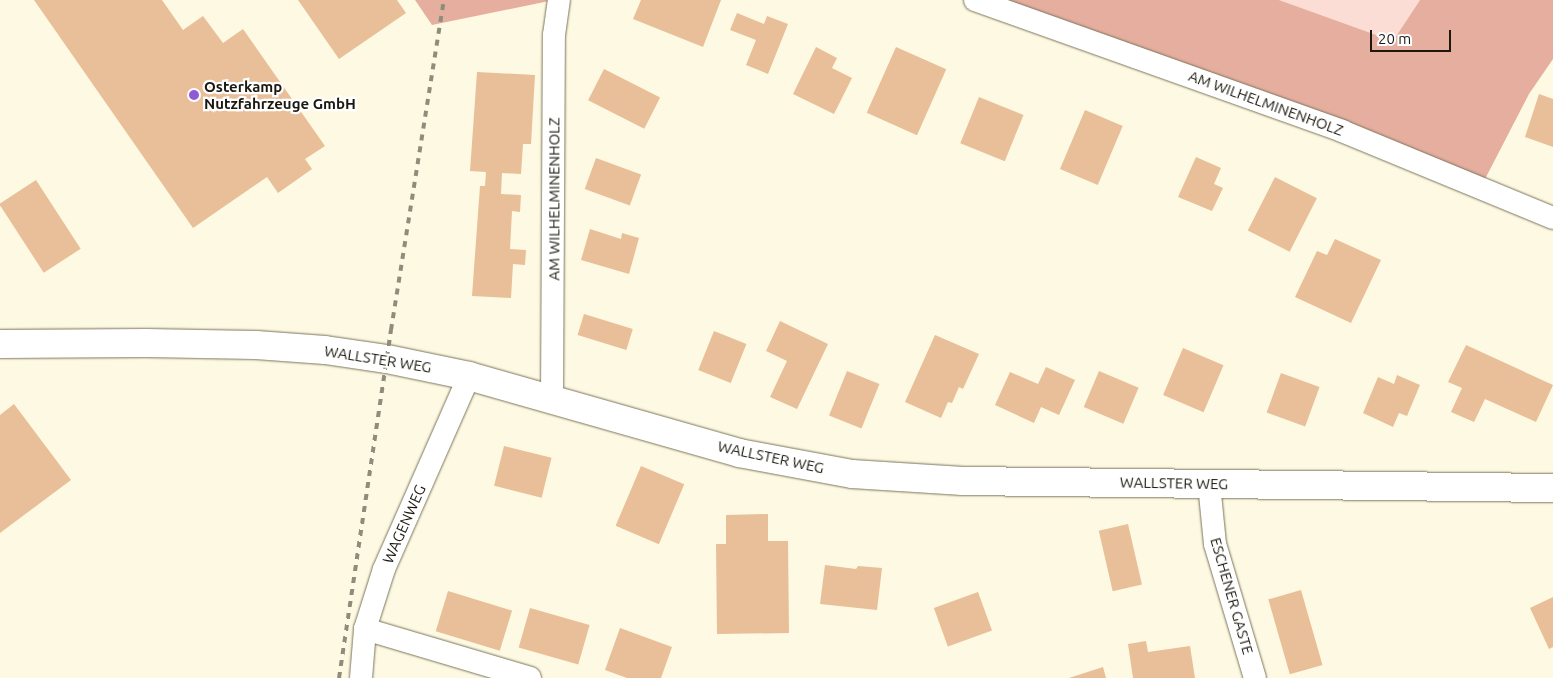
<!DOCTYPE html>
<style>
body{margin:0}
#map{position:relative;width:1553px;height:678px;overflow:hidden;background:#fef9e2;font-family:Ubuntu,sans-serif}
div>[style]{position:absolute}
.green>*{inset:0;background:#fcddd5}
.forest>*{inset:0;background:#e6ae9f}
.building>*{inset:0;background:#e8bf98;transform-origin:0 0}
.roads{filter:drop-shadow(0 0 1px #7b755c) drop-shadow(0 0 1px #7b755c)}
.street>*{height:22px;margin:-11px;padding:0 11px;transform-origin:11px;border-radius:11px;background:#fff}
.secondary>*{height:28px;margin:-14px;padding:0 14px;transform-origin:14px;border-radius:14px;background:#fff}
.rail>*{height:4px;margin-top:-2px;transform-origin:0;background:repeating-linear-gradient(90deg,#908c7b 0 6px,transparent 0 12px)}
.dots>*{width:14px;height:14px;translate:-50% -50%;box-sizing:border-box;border:2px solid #fff;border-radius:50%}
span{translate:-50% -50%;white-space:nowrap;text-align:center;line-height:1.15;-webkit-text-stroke:4.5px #fff;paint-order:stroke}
.poi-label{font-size:15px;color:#1b190f;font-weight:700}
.left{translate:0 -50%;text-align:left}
.street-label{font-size:15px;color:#1b190f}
.scale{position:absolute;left:1370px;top:30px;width:81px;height:22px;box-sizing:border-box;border:2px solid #1b190f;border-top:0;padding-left:6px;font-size:15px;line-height:18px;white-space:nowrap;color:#1b190f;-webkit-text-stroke:4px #fff;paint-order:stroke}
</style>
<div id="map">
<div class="green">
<div style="clip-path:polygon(1279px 0,1420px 0,1393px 41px)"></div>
</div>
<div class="forest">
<div style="clip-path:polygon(415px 0,554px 0,432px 25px)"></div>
<div style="clip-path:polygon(988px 0,1279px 0,1393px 41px,1420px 0,1553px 0,1553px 59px,1529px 94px,1484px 181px)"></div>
</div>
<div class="building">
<div style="clip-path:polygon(34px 0,162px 0,183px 30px,203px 16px,223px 43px,243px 29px,325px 146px,305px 159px,312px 169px,278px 193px,267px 177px,193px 228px)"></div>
<div style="clip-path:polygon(298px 0,397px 0,406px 13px,339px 59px)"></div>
<div style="clip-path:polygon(641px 0,721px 0,703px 47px,633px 19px)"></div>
<div style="clip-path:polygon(737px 13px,764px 24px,767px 16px,788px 24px,768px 74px,746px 65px,756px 40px,730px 30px)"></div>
<div style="clip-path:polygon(816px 47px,837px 58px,832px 68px,852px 78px,834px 114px,793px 94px)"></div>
<div style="left:896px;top:47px;width:55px;height:72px;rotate:24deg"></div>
<div style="left:604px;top:69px;width:63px;height:35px;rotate:27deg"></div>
<div style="clip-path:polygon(477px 72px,535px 75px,531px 144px,523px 144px,521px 174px,502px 173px,501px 194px,521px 195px,520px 212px,512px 211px,510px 249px,526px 250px,525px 265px,513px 264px,511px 298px,472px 296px,480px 186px,485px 186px,486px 172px,470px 171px)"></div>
<div style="clip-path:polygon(1539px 94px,1553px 99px,1553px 147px,1525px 137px)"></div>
<div style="left:979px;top:97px;width:48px;height:50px;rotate:22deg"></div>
<div style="left:1085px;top:110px;width:41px;height:64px;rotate:23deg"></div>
<div style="clip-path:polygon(1196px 157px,1221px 168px,1214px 184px,1223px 188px,1212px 211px,1178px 197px)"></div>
<div style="left:596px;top:158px;width:48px;height:33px;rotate:20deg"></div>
<div style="left:1275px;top:177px;width:47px;height:60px;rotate:27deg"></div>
<div style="left:36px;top:180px;width:82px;height:44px;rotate:57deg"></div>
<div style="clip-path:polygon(590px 229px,621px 239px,622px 233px,639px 238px,629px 274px,581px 260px)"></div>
<div style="clip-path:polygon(1335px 239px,1381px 260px,1351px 323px,1295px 297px,1317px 251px,1327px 255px)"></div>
<div style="left:584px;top:314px;width:51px;height:22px;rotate:17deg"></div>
<div style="clip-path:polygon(780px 321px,828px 344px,797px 409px,770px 397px,787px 361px,766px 351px)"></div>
<div style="left:714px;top:331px;width:35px;height:42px;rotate:22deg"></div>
<div style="clip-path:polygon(935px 335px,979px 354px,963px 389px,959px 387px,952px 403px,948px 402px,941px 418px,905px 402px)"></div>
<div style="clip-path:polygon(1466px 345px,1553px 385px,1536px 422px,1485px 399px,1474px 422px,1451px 412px,1462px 388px,1448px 382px)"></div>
<div style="left:1183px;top:348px;width:44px;height:51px;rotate:23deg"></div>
<div style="clip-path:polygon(1046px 367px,1075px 380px,1059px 415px,1041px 407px,1034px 423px,995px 405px,1010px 372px,1038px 384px)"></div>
<div style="left:847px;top:371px;width:35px;height:48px;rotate:22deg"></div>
<div style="left:1099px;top:371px;width:43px;height:39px;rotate:23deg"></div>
<div style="left:1281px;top:373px;width:41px;height:42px;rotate:20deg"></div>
<div style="clip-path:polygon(1397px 375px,1420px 385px,1407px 416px,1399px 413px,1393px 427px,1363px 413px,1378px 377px,1394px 384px)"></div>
<div style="clip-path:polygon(14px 404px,71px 480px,0 533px,0 415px)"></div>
<div style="left:504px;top:446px;width:49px;height:41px;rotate:14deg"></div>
<div style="left:641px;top:466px;width:47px;height:65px;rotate:23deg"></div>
<div style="clip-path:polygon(768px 514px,768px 541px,788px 541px,789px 633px,717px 634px,716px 544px,726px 544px,726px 515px)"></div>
<div style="left:1128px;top:524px;width:62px;height:30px;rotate:77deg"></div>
<div style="clip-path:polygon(825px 565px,856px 569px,858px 566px,882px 568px,877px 610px,820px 604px)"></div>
<div style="left:1301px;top:590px;width:78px;height:34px;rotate:74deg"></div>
<div style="left:448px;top:591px;width:67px;height:42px;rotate:17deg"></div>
<div style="left:978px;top:592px;width:41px;height:47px;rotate:70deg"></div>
<div style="clip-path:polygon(1553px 597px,1553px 647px,1549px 649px,1530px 608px)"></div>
<div style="left:530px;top:608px;width:62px;height:41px;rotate:16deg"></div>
<div style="clip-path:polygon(620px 628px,672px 647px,661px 678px,627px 678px,605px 670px)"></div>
<div style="clip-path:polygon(1146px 641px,1148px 652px,1190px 646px,1195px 678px,1133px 678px,1128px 644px)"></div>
<div style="clip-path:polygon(1103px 667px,1106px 678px,1069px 678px)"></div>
</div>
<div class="roads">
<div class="street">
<div style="left:975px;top:0;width:390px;rotate:19.6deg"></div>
<div style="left:1342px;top:131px;width:228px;rotate:22.4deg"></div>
<div style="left:552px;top:399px;width:364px;rotate:-89.7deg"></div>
<div style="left:554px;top:35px;width:35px;rotate:-82deg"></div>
<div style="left:1209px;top:484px;width:60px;rotate:84.3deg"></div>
<div style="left:1215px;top:544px;width:140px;rotate:73.4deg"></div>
<div style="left:365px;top:629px;width:172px;rotate:16.5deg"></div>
<div style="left:361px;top:678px;width:49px;rotate:-85.3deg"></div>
<div style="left:365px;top:629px;width:63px;rotate:-72.4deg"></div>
<div style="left:384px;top:569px;width:211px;rotate:-66.2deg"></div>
</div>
<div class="secondary">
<div style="left:0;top:344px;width:146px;rotate:-0.4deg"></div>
<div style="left:146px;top:343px;width:110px;rotate:1deg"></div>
<div style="left:256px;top:345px;width:69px;rotate:4.1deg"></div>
<div style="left:325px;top:350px;width:63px;rotate:8.3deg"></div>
<div style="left:387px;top:359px;width:84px;rotate:11.7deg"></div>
<div style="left:469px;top:376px;width:281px;rotate:15.9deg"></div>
<div style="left:739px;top:453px;width:115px;rotate:10.5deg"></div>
<div style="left:852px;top:474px;width:111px;rotate:3.6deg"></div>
<div style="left:963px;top:481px;width:590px;rotate:0.68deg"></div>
</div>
</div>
<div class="rail">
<div style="left:339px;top:678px;width:352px;rotate:-81.5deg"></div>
<div style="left:391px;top:330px;width:334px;rotate:-80.9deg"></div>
</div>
<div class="dots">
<div style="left:194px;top:95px;background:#8f5ad3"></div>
</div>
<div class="poi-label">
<span class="left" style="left:204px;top:95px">Osterkamp<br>Nutzfahrzeuge GmbH</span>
</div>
<div class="street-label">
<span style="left:1266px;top:103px;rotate:20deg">AM WILHELMINENHOLZ</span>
<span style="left:554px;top:199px;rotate:-90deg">AM WILHELMINENHOLZ</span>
<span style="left:378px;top:359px;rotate:9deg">WALLSTER WEG</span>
<span style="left:771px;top:457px;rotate:12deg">WALLSTER WEG</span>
<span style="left:1174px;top:483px;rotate:1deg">WALLSTER WEG</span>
<span style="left:404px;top:524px;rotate:-66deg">WAGENWEG</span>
<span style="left:1232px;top:596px;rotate:74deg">ESCHENER GASTE</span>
</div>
<div class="scale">20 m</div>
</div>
